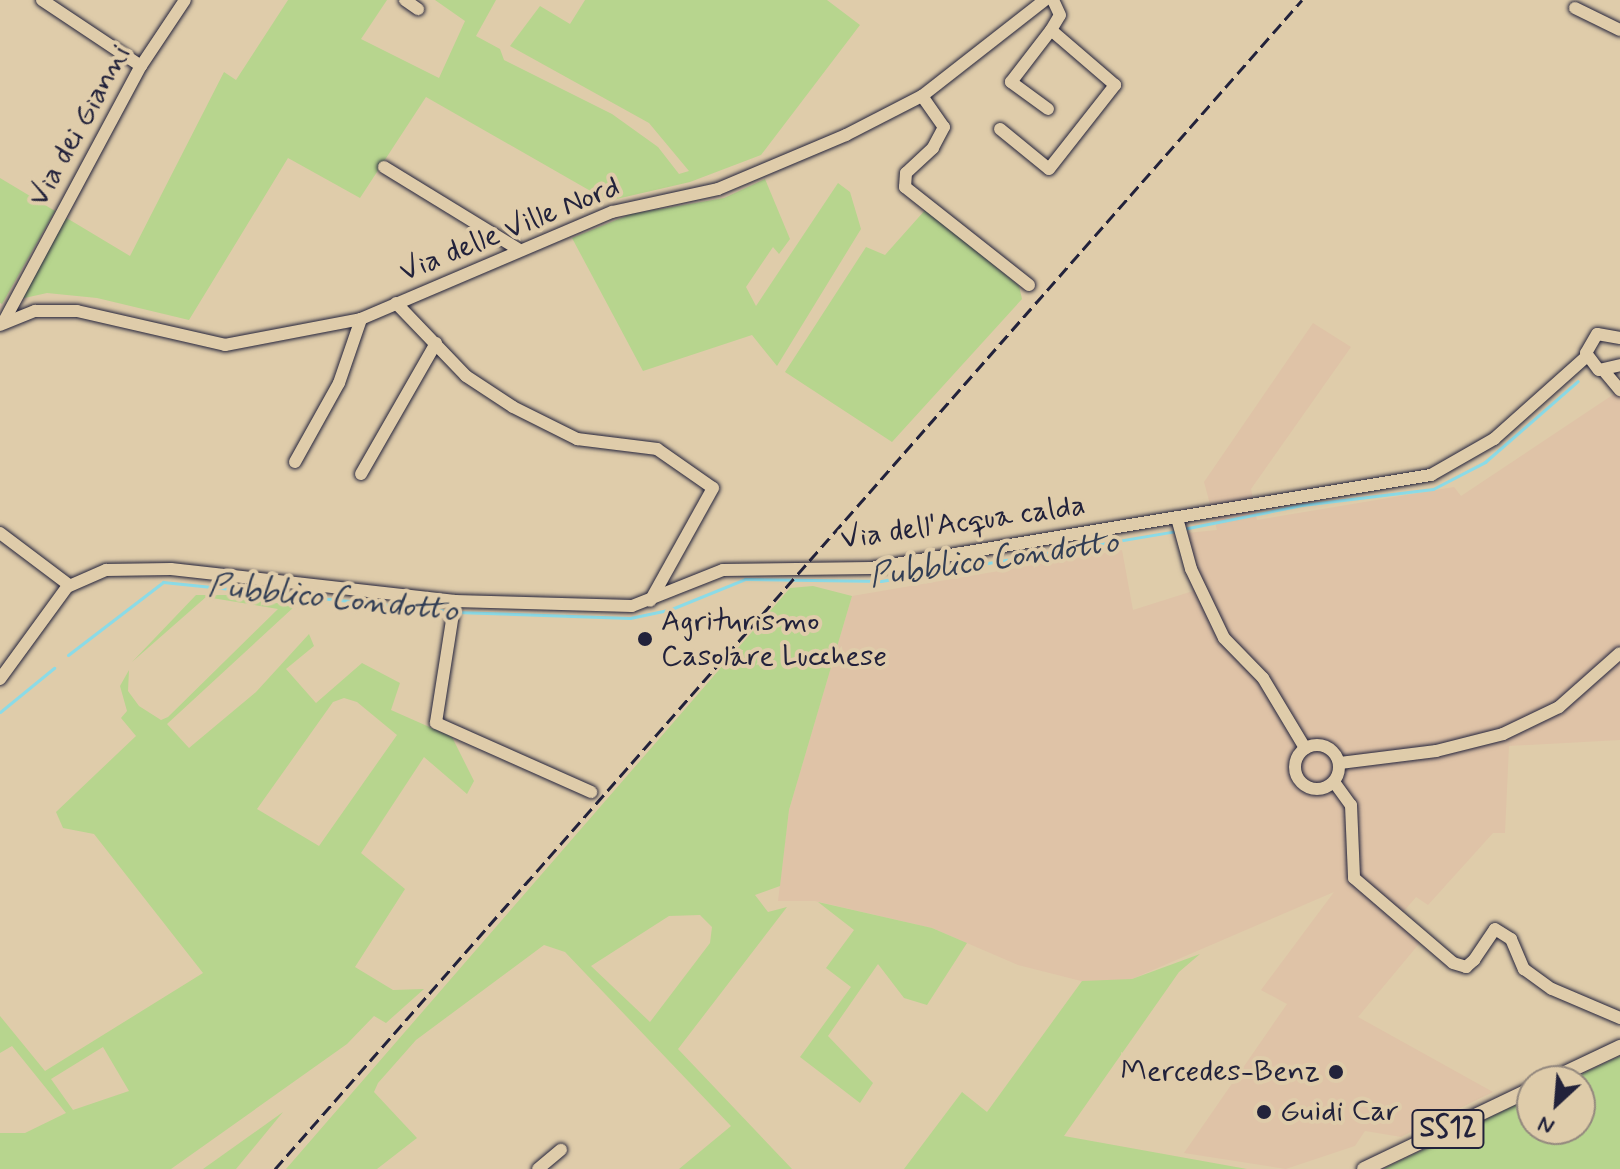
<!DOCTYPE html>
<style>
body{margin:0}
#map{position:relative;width:1620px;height:1169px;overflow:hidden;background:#dfccaa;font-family:Mynerve,sans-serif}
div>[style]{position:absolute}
.built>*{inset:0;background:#dfc3a7}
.green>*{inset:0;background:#b7d58e}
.stream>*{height:3px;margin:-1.5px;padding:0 1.5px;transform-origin:1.5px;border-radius:1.5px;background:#8bdbe7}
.roads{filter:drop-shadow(0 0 2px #22223b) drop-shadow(0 0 2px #22223b)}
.minor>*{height:12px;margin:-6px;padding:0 6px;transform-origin:6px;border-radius:6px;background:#dfccaa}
.minor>.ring{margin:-6px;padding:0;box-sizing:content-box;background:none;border:12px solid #dfccaa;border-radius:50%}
.major>*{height:14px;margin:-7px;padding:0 7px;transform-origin:7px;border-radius:7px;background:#dfccaa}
.rail>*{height:3px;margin-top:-1.5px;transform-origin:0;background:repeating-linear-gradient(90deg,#22223b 0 12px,transparent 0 18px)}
.dots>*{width:22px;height:22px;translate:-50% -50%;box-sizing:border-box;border:4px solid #dfccaa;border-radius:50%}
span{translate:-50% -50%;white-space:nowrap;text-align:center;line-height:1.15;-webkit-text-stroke:8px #dfccaa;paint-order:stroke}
.shield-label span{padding:2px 6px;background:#dfccaa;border:2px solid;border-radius:6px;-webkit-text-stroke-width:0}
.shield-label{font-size:28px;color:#22223b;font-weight:700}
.street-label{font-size:30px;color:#22223b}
.poi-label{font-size:30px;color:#22223b}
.left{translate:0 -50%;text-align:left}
.right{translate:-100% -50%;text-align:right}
.water-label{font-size:32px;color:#323e55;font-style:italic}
.north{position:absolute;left:1516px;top:1065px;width:80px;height:80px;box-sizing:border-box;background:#dfccaa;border:2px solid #93887e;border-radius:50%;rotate:206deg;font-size:22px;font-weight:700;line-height:32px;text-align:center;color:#22223b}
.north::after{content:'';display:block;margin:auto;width:28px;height:36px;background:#22223b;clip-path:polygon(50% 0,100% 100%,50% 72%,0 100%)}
</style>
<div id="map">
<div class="built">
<div style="clip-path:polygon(1313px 323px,1351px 347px,1251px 489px,1257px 520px,1454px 487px,1461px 496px,1620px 390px,1620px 740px,1509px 746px,1505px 833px,1493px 833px,1428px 905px,1416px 897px,1399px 917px,1423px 939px,1358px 1017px,1493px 1092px,1401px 1137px,1365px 1131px,1355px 1146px,1286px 1169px,1184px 1153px,1287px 1004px,1261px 990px,1334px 892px,1132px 979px,1089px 983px,1018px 965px,932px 928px,815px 901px,778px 901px,789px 810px,852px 596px,1122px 550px,1133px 610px,1193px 591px,1177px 534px,1217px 530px,1204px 482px)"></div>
</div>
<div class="green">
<div style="clip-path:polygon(288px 0,387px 0,361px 39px,439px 78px,465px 21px,435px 0,496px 0,476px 36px,500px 49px,504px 60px,612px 114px,658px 147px,679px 174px,689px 171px,649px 123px,510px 46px,540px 6px,570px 24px,585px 0,827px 0,860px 25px,761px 155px,690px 182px,608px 201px,426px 97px,360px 198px,288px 158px,189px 320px,97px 298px,47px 293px,20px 299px,65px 217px,130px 256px,224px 72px,236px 80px)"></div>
<div style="clip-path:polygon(0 178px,55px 211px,2px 304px,0 303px)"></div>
<div style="clip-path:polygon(765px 179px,790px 239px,779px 254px,773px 247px,746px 287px,756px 306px,838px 183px,850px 192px,861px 229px,777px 366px,752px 335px,643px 371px,572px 238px,631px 214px,724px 198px)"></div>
<div style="clip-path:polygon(926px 209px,1019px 286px,1022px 299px,892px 442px,785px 372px,866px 247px,885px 255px)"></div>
<div style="clip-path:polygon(evenodd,813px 586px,852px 596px,789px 810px,780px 886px,755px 895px,768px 912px,787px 907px,678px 1049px,792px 1169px,679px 1169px,731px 1126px,565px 952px,544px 945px,416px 1040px,378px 1083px,374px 1092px,417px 1138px,377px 1169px,286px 1169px,790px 588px,813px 586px,700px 915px,712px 927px,710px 943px,650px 1022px,591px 966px,669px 916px,700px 915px)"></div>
<div style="clip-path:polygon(evenodd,196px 595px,228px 595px,295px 606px,167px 724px,189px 748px,256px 692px,309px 634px,314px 646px,286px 669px,316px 703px,362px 663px,400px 683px,391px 710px,452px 737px,474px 781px,467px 794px,424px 757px,361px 853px,405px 889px,355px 967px,393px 990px,424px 989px,386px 1023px,374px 1016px,347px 1044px,171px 1169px,0 1169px,0 1133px,25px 1133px,66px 1113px,12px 1046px,0 1053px,0 1016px,45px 1071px,203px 973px,94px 834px,63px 828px,56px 812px,136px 736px,121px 718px,127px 711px,120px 686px,129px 670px,128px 691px,139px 706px,161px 720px,168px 717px,278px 609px,206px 597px,132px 662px,196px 595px,344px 698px,357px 702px,397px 735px,319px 846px,257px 809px,333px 702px,344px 698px,196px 595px,103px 1047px,129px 1091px,73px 1110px,51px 1079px,103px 1047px)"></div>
<div style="clip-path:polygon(818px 902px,932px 928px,967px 943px,927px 1005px,904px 998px,878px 964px,828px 1036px,873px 1083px,860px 1103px,800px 1057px,851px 987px,826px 968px,854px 930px)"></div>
<div style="clip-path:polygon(1200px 954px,1179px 972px,1064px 1136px,1247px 1169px,904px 1169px,962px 1092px,987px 1112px,1082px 981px,1132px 979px)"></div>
<div style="clip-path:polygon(1620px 1056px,1620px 1169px,1383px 1169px,1532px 1097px,1532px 1129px,1580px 1129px,1580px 1081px,1567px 1081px)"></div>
<div style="clip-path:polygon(283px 1112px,236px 1169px,203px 1169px)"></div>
</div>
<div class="stream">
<div style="left:1183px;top:529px;width:121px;rotate:-11.4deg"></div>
<div style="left:1302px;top:505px;width:132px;rotate:-7deg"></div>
<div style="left:1433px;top:489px;width:59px;rotate:-27.4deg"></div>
<div style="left:1485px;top:462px;width:123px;rotate:-41.1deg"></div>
<div style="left:456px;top:612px;width:174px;rotate:2deg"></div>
<div style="left:630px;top:618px;width:40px;rotate:-12deg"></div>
<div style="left:669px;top:610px;width:82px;rotate:-22.2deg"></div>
<div style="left:745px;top:579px;width:136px;rotate:0.8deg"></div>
<div style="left:881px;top:581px;width:299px;rotate:-9.6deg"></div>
<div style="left:68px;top:655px;width:120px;rotate:-37.5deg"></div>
<div style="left:163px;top:582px;width:286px;rotate:5.8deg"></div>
<div style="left:0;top:712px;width:70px;rotate:-39.2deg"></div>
</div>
<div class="roads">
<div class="minor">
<div style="left:42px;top:0;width:119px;rotate:33.7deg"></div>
<div style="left:405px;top:0;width:16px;rotate:35deg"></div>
<div style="left:1575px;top:8px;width:50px;rotate:26.1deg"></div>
<div style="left:922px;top:96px;width:38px;rotate:55deg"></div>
<div style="left:944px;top:127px;width:24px;rotate:118deg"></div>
<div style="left:933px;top:148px;width:37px;rotate:137deg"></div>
<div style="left:906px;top:173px;width:14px;rotate:94deg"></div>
<div style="left:905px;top:187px;width:158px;rotate:38.3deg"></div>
<div style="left:1048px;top:109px;width:46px;rotate:-143.9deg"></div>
<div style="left:1011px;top:82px;width:66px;rotate:-52.4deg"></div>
<div style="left:1000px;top:129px;width:63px;rotate:39.2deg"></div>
<div style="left:1049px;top:169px;width:107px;rotate:-51.8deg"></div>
<div style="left:1115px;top:85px;width:84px;rotate:-139.3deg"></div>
<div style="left:1051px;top:30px;width:17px;rotate:-59deg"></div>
<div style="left:1060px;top:15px;width:17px;rotate:-115deg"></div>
<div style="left:384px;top:167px;width:157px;rotate:31.5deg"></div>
<div style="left:396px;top:303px;width:101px;rotate:46.2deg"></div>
<div style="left:466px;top:376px;width:56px;rotate:33.4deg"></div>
<div style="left:513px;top:407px;width:72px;rotate:26.6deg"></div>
<div style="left:577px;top:439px;width:81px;rotate:7.1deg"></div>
<div style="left:657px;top:449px;width:68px;rotate:34.9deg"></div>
<div style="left:713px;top:488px;width:129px;rotate:119.1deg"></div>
<div style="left:3px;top:323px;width:292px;rotate:-61.8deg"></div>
<div style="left:141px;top:66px;width:79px;rotate:-56.3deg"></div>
<div style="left:0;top:325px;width:38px;rotate:-22deg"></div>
<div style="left:35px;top:311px;width:42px"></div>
<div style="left:77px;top:311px;width:152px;rotate:12.9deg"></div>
<div style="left:225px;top:345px;width:138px;rotate:-10.8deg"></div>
<div style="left:361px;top:319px;width:273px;rotate:-23.1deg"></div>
<div style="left:612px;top:212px;width:108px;rotate:-12.2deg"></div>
<div style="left:718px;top:189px;width:139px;rotate:-22.9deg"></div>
<div style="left:846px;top:135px;width:85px;rotate:-27.2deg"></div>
<div style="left:922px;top:96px;width:156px;rotate:-38deg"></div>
<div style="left:1620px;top:338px;width:23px;rotate:-170deg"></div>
<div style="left:1597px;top:334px;width:22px;rotate:120deg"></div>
<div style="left:1586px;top:353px;width:21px;rotate:53deg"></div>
<div style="left:1599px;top:370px;width:22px;rotate:-13deg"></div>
<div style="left:1604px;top:371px;width:25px;rotate:50deg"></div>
<div style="left:295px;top:462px;width:90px;rotate:-60.9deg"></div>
<div style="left:339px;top:383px;width:68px;rotate:-71deg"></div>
<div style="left:361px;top:474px;width:151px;rotate:-60.2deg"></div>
<div style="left:1177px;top:518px;width:53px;rotate:74.6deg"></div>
<div style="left:1191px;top:569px;width:76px;rotate:64.4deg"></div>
<div style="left:1224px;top:638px;width:56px;rotate:45.7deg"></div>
<div style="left:1263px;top:678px;width:82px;rotate:59deg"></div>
<div style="left:0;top:533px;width:86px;rotate:37deg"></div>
<div style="left:455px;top:601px;width:123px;rotate:98.9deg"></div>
<div style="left:436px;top:723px;width:170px;rotate:24deg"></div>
<div style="left:0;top:679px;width:114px;rotate:-53.9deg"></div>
<div style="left:67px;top:587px;width:43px;rotate:-23.6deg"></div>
<div style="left:106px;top:570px;width:65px;rotate:-0.9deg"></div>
<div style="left:171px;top:569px;width:286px;rotate:6.4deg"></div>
<div style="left:455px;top:601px;width:177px;rotate:1.6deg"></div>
<div style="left:632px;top:606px;width:98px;rotate:-21.6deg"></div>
<div style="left:723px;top:570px;width:148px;rotate:-0.8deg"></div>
<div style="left:871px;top:568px;width:568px;rotate:-9.43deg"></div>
<div style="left:1431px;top:475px;width:73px;rotate:-29.7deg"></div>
<div style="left:1494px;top:439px;width:125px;rotate:-41.7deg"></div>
<div class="ring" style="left:1295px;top:745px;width:32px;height:32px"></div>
<div style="left:1340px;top:763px;width:97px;rotate:-7.1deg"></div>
<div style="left:1436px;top:751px;width:69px;rotate:-14.2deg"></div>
<div style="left:1503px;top:734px;width:62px;rotate:-25.7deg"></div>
<div style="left:1559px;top:707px;width:81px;rotate:-41.5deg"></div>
<div style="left:1334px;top:782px;width:29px;rotate:54deg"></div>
<div style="left:1351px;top:805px;width:73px;rotate:87.6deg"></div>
<div style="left:1354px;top:878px;width:130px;rotate:40.6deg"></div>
<div style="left:1453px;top:963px;width:14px;rotate:17deg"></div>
<div style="left:1466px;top:967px;width:11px;rotate:-41deg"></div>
<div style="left:1474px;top:960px;width:37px;rotate:-56deg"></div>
<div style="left:1495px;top:929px;width:19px;rotate:32deg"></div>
<div style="left:1511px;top:939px;width:33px;rotate:67deg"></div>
<div style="left:1524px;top:969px;width:34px;rotate:36deg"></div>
<div style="left:1552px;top:989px;width:74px;rotate:23.1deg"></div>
<div style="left:538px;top:1169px;width:30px;rotate:-40deg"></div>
</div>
<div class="major">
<div style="left:1548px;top:1081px;width:80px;rotate:-25.3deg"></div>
<div style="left:1364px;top:1169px;width:186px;rotate:-25.5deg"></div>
</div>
</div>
<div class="rail">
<div style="left:275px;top:1169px;width:1556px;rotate:-48.7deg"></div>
</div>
<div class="dots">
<div style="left:645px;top:639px;background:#22223b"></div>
<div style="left:1336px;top:1072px;background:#22223b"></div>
<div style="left:1264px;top:1112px;background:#22223b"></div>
</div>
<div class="shield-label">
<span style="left:1448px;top:1129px">SS12</span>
</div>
<div class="street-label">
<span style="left:80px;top:126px;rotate:-61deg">Via dei Gianni</span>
<span style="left:510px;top:230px;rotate:-22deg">Via delle Ville Nord</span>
<span style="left:963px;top:523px;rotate:-8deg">Via dell'Acqua calda</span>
</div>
<div class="poi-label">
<span class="left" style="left:661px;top:639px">Agriturismo<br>Casolare Lucchese</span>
<span class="right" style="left:1320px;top:1072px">Mercedes-Benz</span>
<span class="left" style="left:1280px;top:1112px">Guidi Car</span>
</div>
<div class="water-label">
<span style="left:994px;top:560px;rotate:-8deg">Pubblico Condotto</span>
<span style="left:333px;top:599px;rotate:6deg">Pubblico Condotto</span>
</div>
<div class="north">N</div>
</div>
